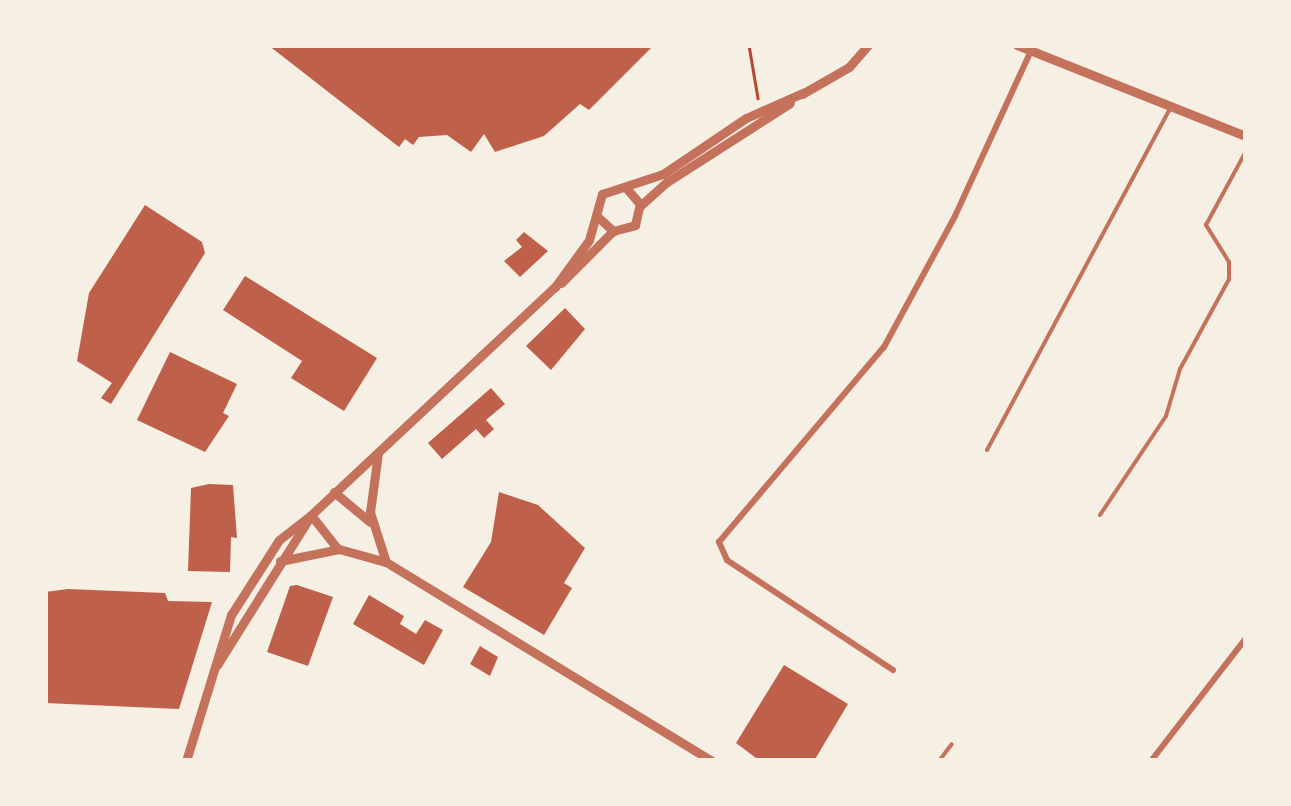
<!DOCTYPE html>
<style>
body{margin:0}
#map{position:relative;width:1291px;height:806px;overflow:hidden;background:#f6efe4;font-family:"Archivo Narrow",sans-serif}
div>[style]{position:absolute}
.building>*{inset:0;background:#bf614a}
.path>*{height:2.5px;margin:-1.25px;padding:0 1.25px;transform-origin:1.25px;border-radius:1.25px;background:#b5482f}
.service>*{height:4px;margin:-2px;padding:0 2px;transform-origin:2px;border-radius:2px;background:#c5725c}
.minor>*{height:6px;margin:-3px;padding:0 3px;transform-origin:3px;border-radius:3px;background:#c5725c}
.tertiary>*{height:9px;margin:-4.5px;padding:0 4.5px;transform-origin:4.5px;border-radius:4.5px;background:#c5725c}
span{translate:-50% -50%;white-space:nowrap;text-align:center;line-height:1.15;-webkit-text-stroke:10px #f6efe4;paint-order:stroke}
.frame{position:absolute;inset:0;border:48px solid #f6efe4;pointer-events:none}
</style>
<div id="map">
<div class="building">
<div style="clip-path:polygon(268px 45px,654px 45px,589px 110px,580px 104px,544px 136px,495px 152px,484px 134px,471px 152px,447px 135px,419px 137px,413px 145px,405px 139px,399px 147px)"></div>
<div style="clip-path:polygon(145px 205px,202px 242px,205px 253px,111px 404px,101px 398px,112px 383px,77px 361px,89px 293px)"></div>
<div style="clip-path:polygon(524px 232px,548px 251px,520px 277px,504px 261px,522px 247px,516px 240px)"></div>
<div style="clip-path:polygon(245px 276px,377px 358px,344px 411px,291px 378px,302px 361px,223px 310px)"></div>
<div style="clip-path:polygon(565px 308px,585px 329px,551px 370px,526px 346px)"></div>
<div style="clip-path:polygon(170px 352px,237px 384px,223px 413px,229px 416px,205px 452px,137px 420px)"></div>
<div style="clip-path:polygon(491px 388px,505px 404px,486px 420px,494px 429px,484px 438px,476px 429px,442px 459px,428px 443px)"></div>
<div style="clip-path:polygon(209px 484px,233px 485px,237px 538px,231px 537px,230px 572px,188px 571px,191px 488px)"></div>
<div style="clip-path:polygon(499px 492px,538px 505px,585px 548px,564px 583px,572px 588px,544px 635px,463px 587px,491px 542px)"></div>
<div style="clip-path:polygon(297px 585px,333px 597px,308px 666px,267px 652px,290px 586px)"></div>
<div style="clip-path:polygon(68px 589px,165px 593px,168px 601px,212px 602px,179px 709px,45px 703px,45px 592px)"></div>
<div style="clip-path:polygon(369px 595px,404px 616px,400px 624px,416px 634px,425px 620px,443px 630px,424px 665px,353px 624px)"></div>
<div style="clip-path:polygon(480px 646px,498px 657px,490px 676px,470px 664px)"></div>
<div style="clip-path:polygon(784px 665px,848px 704px,814px 761px,760px 761px,736px 743px)"></div>
</div>
<div class="path">
<div style="left:749px;top:45px;width:54px;rotate:80.4deg"></div>
</div>
<div class="service">
<div style="left:987px;top:450px;width:388px;rotate:-61.8deg"></div>
<div style="left:1100px;top:515px;width:119px;rotate:-56.3deg"></div>
<div style="left:1166px;top:416px;width:49px;rotate:-73.4deg"></div>
<div style="left:1180px;top:369px;width:102px;rotate:-61.4deg"></div>
<div style="left:1229px;top:279px;width:17px;rotate:-90deg"></div>
<div style="left:1229px;top:262px;width:44px;rotate:-121.9deg"></div>
<div style="left:1206px;top:225px;width:84px;rotate:-61.6deg"></div>
<div style="left:939px;top:761px;width:21px;rotate:-53deg"></div>
</div>
<div class="minor">
<div style="left:893px;top:670px;width:199px;rotate:-146.5deg"></div>
<div style="left:727px;top:560px;width:20px;rotate:-114deg"></div>
<div style="left:719px;top:542px;width:255px;rotate:-49.8deg"></div>
<div style="left:884px;top:347px;width:149px;rotate:-61.5deg"></div>
<div style="left:955px;top:216px;width:179px;rotate:-65.3deg"></div>
<div style="left:1151px;top:761px;width:155px;rotate:-52.3deg"></div>
</div>
<div class="tertiary">
<div style="left:1017px;top:45px;width:246px;rotate:21.7deg"></div>
<div style="left:802px;top:94px;width:54px;rotate:-29.9deg"></div>
<div style="left:849px;top:67px;width:29px;rotate:-49deg"></div>
<div style="left:640px;top:206px;width:36px;rotate:-42deg"></div>
<div style="left:667px;top:182px;width:146px;rotate:-32.7deg"></div>
<div style="left:598px;top:217px;width:21px;rotate:43deg"></div>
<div style="left:613px;top:231px;width:23px;rotate:-15deg"></div>
<div style="left:635px;top:225px;width:22px;rotate:-77deg"></div>
<div style="left:640px;top:204px;width:21px;rotate:-131deg"></div>
<div style="left:561px;top:283px;width:74px;rotate:-45deg"></div>
<div style="left:378px;top:453px;width:60px;rotate:97.7deg"></div>
<div style="left:370px;top:512px;width:52px;rotate:72.3deg"></div>
<div style="left:334px;top:492px;width:47px;rotate:39.8deg"></div>
<div style="left:311px;top:515px;width:42px;rotate:51.8deg"></div>
<div style="left:280px;top:561px;width:60px;rotate:-11.5deg"></div>
<div style="left:339px;top:549px;width:49px;rotate:15.5deg"></div>
<div style="left:386px;top:562px;width:382px;rotate:31.4deg"></div>
<div style="left:217px;top:665px;width:177px;rotate:-57.9deg"></div>
<div style="left:311px;top:515px;width:334px;rotate:-43.1deg"></div>
<div style="left:555px;top:287px;width:58px;rotate:-54.1deg"></div>
<div style="left:589px;top:240px;width:48px;rotate:-74.2deg"></div>
<div style="left:602px;top:194px;width:64px;rotate:-18.2deg"></div>
<div style="left:663px;top:174px;width:100px;rotate:-34deg"></div>
<div style="left:746px;top:118px;width:64px;rotate:-23.8deg"></div>
<div style="left:186px;top:761px;width:153px;rotate:-72.9deg"></div>
<div style="left:231px;top:615px;width:89px;rotate:-57.4deg"></div>
<div style="left:279px;top:540px;width:41px;rotate:-38deg"></div>
</div>
<div class="frame"></div>
</div>
